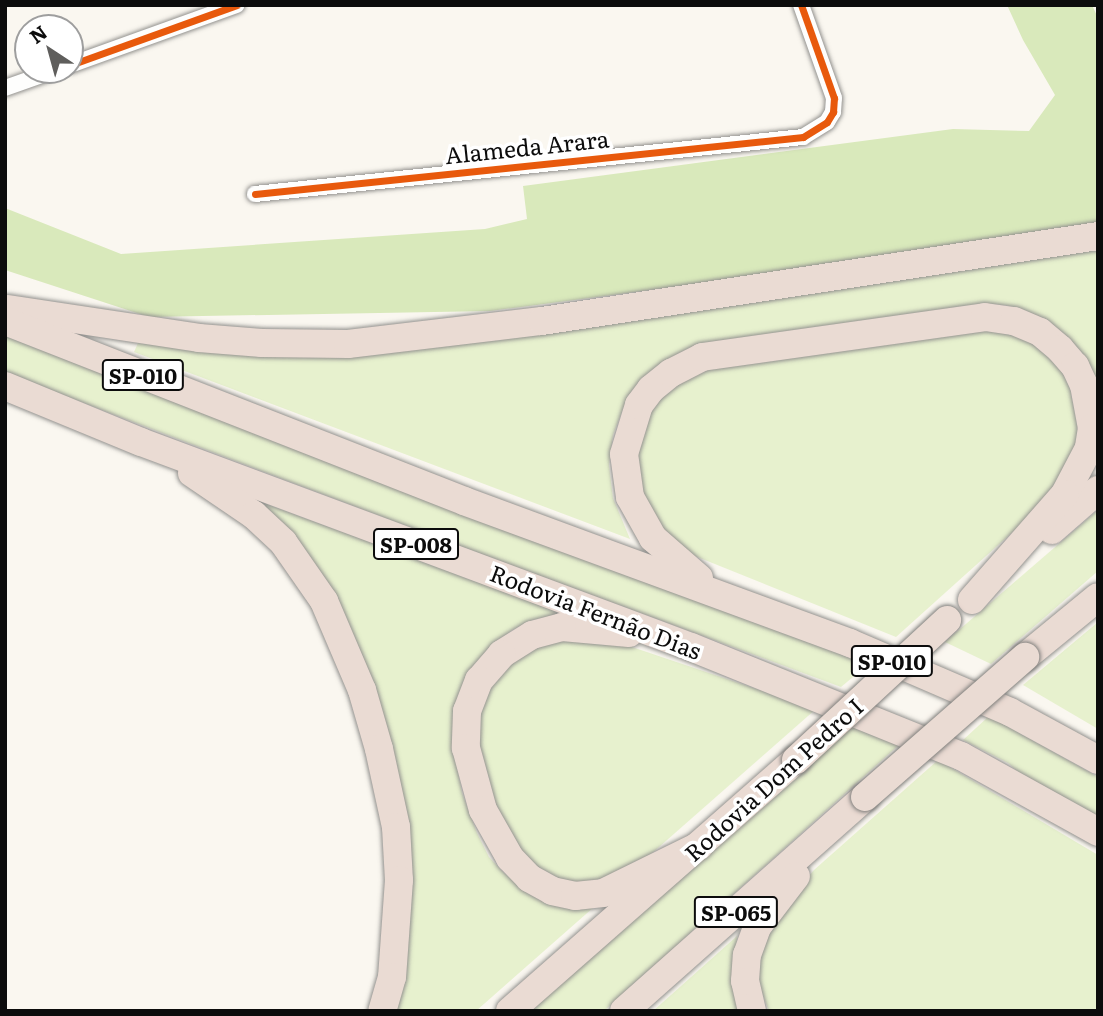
<!DOCTYPE html>
<meta charset="utf-8">
<style>
body{margin:0}
#map{position:relative;width:1103px;height:1016px;overflow:hidden;background:#faf7f0;font-family:Literata,serif}
div>[style]{position:absolute}
.green>*{inset:0;background:#e7f1ce}
.forest>*{inset:0;background:#d9e9bb}
.roads{filter:drop-shadow(0 0 2px #93928f) drop-shadow(0 0 2px #93928f)}
.minor>*{height:16px;margin:-8px;padding:0 8px;transform-origin:8px;border-radius:8px;background:#fefefd}
.motorway>*{height:28px;margin:-14px;padding:0 14px;transform-origin:14px;border-radius:14px;background:#eadbd3}
.bridges{filter:drop-shadow(0 0 2px #807f7c) drop-shadow(0 0 2px #807f7c)}
.motorway-bridge>*{height:28px;margin:-14px;padding:0 14px;transform-origin:14px;border-radius:14px;background:#eadbd3}
.cycleway>*{height:7px;margin:-3.5px;padding:0 3.5px;transform-origin:3.5px;border-radius:3.5px;background:#e8590c}
span{translate:-50% -50%;white-space:nowrap;text-align:center;line-height:1.15;-webkit-text-stroke:7px #fff;paint-order:stroke}
.shield-label span{padding:2px 5px;background:#fff;border:2px solid;border-radius:5px;-webkit-text-stroke-width:0}
.shield-label{font-size:21px;color:#0c0c0c;font-weight:700}
.street-label{font-size:23px;color:#0c0c0c}
.frame{position:absolute;inset:0;border:7px solid #0c0c0c;pointer-events:none}
.north{position:absolute;left:14px;top:14px;width:70px;height:70px;box-sizing:border-box;background:#fff;border:2px solid #9e9e9e;border-radius:50%;rotate:324deg;font-size:19px;font-weight:700;line-height:28px;text-align:center;color:#0c0c0c}
.north::after{content:'';display:block;margin:auto;width:24px;height:32px;background:#5f5e5c;clip-path:polygon(50% 0,100% 100%,50% 72%,0 100%)}
</style>
<div id="map">
<div class="green">
<div style="clip-path:polygon(1098px 248px,1098px 398px,1030px 314px,1006px 305px,983px 304px,641px 384px,623px 409px,613px 435px,609px 465px,613px 498px,630px 539px,134px 352px,138px 343px,260px 353px)"></div>
<div style="clip-path:polygon(985px 328px,1012px 334px,1036px 345px,1056px 362px,1069px 383px,1079px 435px,1071px 463px,1035px 512px,896px 637px,685px 552px,662px 532px,649px 512px,632px 466px,654px 400px,701px 369px)"></div>
<div style="clip-path:polygon(5px 333px,871px 662px,841px 687px,459px 546px,5px 373px)"></div>
<div style="clip-path:polygon(255px 500px,570px 615px,533px 620px,512px 630px,491px 648px,455px 755px,462px 793px,477px 833px,489px 857px,504px 873px,524px 888px,594px 907px,476px 1011px,391px 1011px,381px 724px)"></div>
<div style="clip-path:polygon(1098px 510px,1098px 571px,991px 664px,945px 642px)"></div>
<div style="clip-path:polygon(1098px 622px,1098px 729px,1023px 685px)"></div>
<div style="clip-path:polygon(561px 635px,629px 646px,816px 709px,650px 855px,600px 883px,553px 882px,509px 847px,478px 751px,479px 724px,484px 698px,497px 675px,514px 657px)"></div>
<div style="clip-path:polygon(989px 716px,1098px 777px,1098px 824px,1059px 808px,1008px 763px,963px 740px)"></div>
<div style="clip-path:polygon(855px 721px,901px 743px,604px 1011px,523px 1011px)"></div>
<div style="clip-path:polygon(938px 760px,1098px 855px,1098px 1011px,769px 1011px,761px 990px,756px 967px,777px 913px,814px 870px)"></div>
<div style="clip-path:polygon(737px 936px,735px 972px,743px 1011px,653px 1011px)"></div>
</div>
<div class="forest">
<div style="clip-path:polygon(1007px 5px,1092px 5px,1098px 18px,1098px 231px,490px 311px,149px 317px,5px 270px,5px 208px,121px 254px,485px 229px,527px 219px,523px 186px,953px 129px,1029px 131px,1055px 95px,1023px 40px)"></div>
</div>
<div class="roads">
<div class="minor">
<div style="left:70px;top:65px;width:177px;rotate:-19.8deg"></div>
<div style="left:5px;top:88px;width:54px;rotate:-19.4deg"></div>
<div style="left:255px;top:194px;width:551px;rotate:-5.94deg"></div>
<div style="left:803px;top:137px;width:28px;rotate:-32deg"></div>
<div style="left:827px;top:122px;width:12px;rotate:-59deg"></div>
<div style="left:833px;top:112px;width:14px;rotate:-86deg"></div>
<div style="left:834px;top:98px;width:99px;rotate:-109.5deg"></div>
</div>
<div class="motorway">
<div style="left:8px;top:309px;width:193px;rotate:8.6deg"></div>
<div style="left:199px;top:338px;width:63px;rotate:4.5deg"></div>
<div style="left:262px;top:343px;width:86px;rotate:0.7deg"></div>
<div style="left:348px;top:344px;width:195px;rotate:-6.8deg"></div>
<div style="left:542px;top:321px;width:562px;rotate:-8.69deg"></div>
<div style="left:5px;top:321px;width:493px;rotate:21.4deg"></div>
<div style="left:464px;top:501px;width:411px;rotate:20.2deg"></div>
<div style="left:850px;top:643px;width:174px;rotate:23.3deg"></div>
<div style="left:1010px;top:712px;width:100px;rotate:28.6deg"></div>
<div style="left:5px;top:386px;width:147px;rotate:22.4deg"></div>
<div style="left:141px;top:442px;width:587px;rotate:20.44deg"></div>
<div style="left:691px;top:647px;width:291px;rotate:22deg"></div>
<div style="left:961px;top:756px;width:157px;rotate:29deg"></div>
<div style="left:192px;top:473px;width:75px;rotate:34.1deg"></div>
<div style="left:254px;top:515px;width:40px;rotate:43deg"></div>
<div style="left:283px;top:542px;width:72px;rotate:55.2deg"></div>
<div style="left:324px;top:601px;width:97px;rotate:66.9deg"></div>
<div style="left:362px;top:690px;width:61px;rotate:73.9deg"></div>
<div style="left:379px;top:749px;width:80px;rotate:77.7deg"></div>
<div style="left:396px;top:827px;width:53px;rotate:86.8deg"></div>
<div style="left:399px;top:880px;width:97px;rotate:94.1deg"></div>
<div style="left:392px;top:977px;width:35px;rotate:106deg"></div>
<div style="left:1052px;top:530px;width:61px;rotate:-41deg"></div>
<div style="left:699px;top:578px;width:61px;rotate:-139deg"></div>
<div style="left:653px;top:538px;width:47px;rotate:-119.3deg"></div>
<div style="left:630px;top:497px;width:43px;rotate:-97.9deg"></div>
<div style="left:624px;top:454px;width:51px;rotate:-73deg"></div>
<div style="left:639px;top:405px;width:20px;rotate:-53deg"></div>
<div style="left:651px;top:389px;width:26px;rotate:-39deg"></div>
<div style="left:671px;top:373px;width:35px;rotate:-27deg"></div>
<div style="left:702px;top:357px;width:286px;rotate:-8deg"></div>
<div style="left:985px;top:317px;width:29px;rotate:8deg"></div>
<div style="left:1014px;top:321px;width:28px;rotate:23deg"></div>
<div style="left:1040px;top:332px;width:26px;rotate:40deg"></div>
<div style="left:1060px;top:349px;width:23px;rotate:49deg"></div>
<div style="left:1075px;top:366px;width:21px;rotate:65deg"></div>
<div style="left:1084px;top:385px;width:44px;rotate:79.5deg"></div>
<div style="left:1092px;top:428px;width:20px;rotate:99deg"></div>
<div style="left:1089px;top:448px;width:52px;rotate:117.6deg"></div>
<div style="left:1065px;top:494px;width:141px;rotate:131.3deg"></div>
<div style="left:629px;top:633px;width:67px;rotate:-174.9deg"></div>
<div style="left:562px;top:627px;width:31px;rotate:165deg"></div>
<div style="left:532px;top:635px;width:36px;rotate:148deg"></div>
<div style="left:502px;top:654px;width:35px;rotate:131deg"></div>
<div style="left:479px;top:680px;width:33px;rotate:111deg"></div>
<div style="left:467px;top:711px;width:37px;rotate:92deg"></div>
<div style="left:466px;top:748px;width:64px;rotate:74.7deg"></div>
<div style="left:483px;top:810px;width:55px;rotate:60.6deg"></div>
<div style="left:510px;top:858px;width:28px;rotate:46deg"></div>
<div style="left:529px;top:878px;width:26px;rotate:29deg"></div>
<div style="left:552px;top:891px;width:24px;rotate:12deg"></div>
<div style="left:575px;top:896px;width:28px;rotate:-6deg"></div>
<div style="left:603px;top:893px;width:107px;rotate:-26.1deg"></div>
<div style="left:1025px;top:657px;width:94px;rotate:-39.4deg"></div>
<div style="left:510px;top:1011px;width:381px;rotate:-41.3deg"></div>
<div style="left:624px;top:1011px;width:322px;rotate:-41.6deg"></div>
<div style="left:752px;top:1011px;width:31px;rotate:-103deg"></div>
<div style="left:745px;top:981px;width:26px;rotate:-86deg"></div>
<div style="left:747px;top:955px;width:30px;rotate:-70deg"></div>
<div style="left:757px;top:927px;width:64px;rotate:-52.6deg"></div>
</div>
</div>
<div class="bridges">
<div class="motorway-bridge">
<div style="left:796px;top:760px;width:206px;rotate:-42.8deg"></div>
<div style="left:865px;top:797px;width:213px;rotate:-41.2deg"></div>
</div>
</div>
<div class="cycleway">
<div style="left:70px;top:65px;width:177px;rotate:-19.8deg"></div>
<div style="left:255px;top:194px;width:551px;rotate:-5.94deg"></div>
<div style="left:803px;top:137px;width:28px;rotate:-32deg"></div>
<div style="left:827px;top:122px;width:12px;rotate:-59deg"></div>
<div style="left:833px;top:112px;width:14px;rotate:-86deg"></div>
<div style="left:834px;top:98px;width:99px;rotate:-109.5deg"></div>
</div>
<div class="shield-label">
<span style="left:143px;top:375px">SP-010</span>
<span style="left:416px;top:544px">SP-008</span>
<span style="left:892px;top:661px">SP-010</span>
<span style="left:736px;top:912px">SP-065</span>
</div>
<div class="street-label">
<span style="left:527px;top:146px;rotate:-6deg">Alameda Arara</span>
<span style="left:596px;top:611px;rotate:21deg">Rodovia Fernão Dias</span>
<span style="left:773px;top:779px;rotate:-42deg">Rodovia Dom Pedro I</span>
</div>
<div class="frame"></div>
<div class="north">N</div>
</div>
